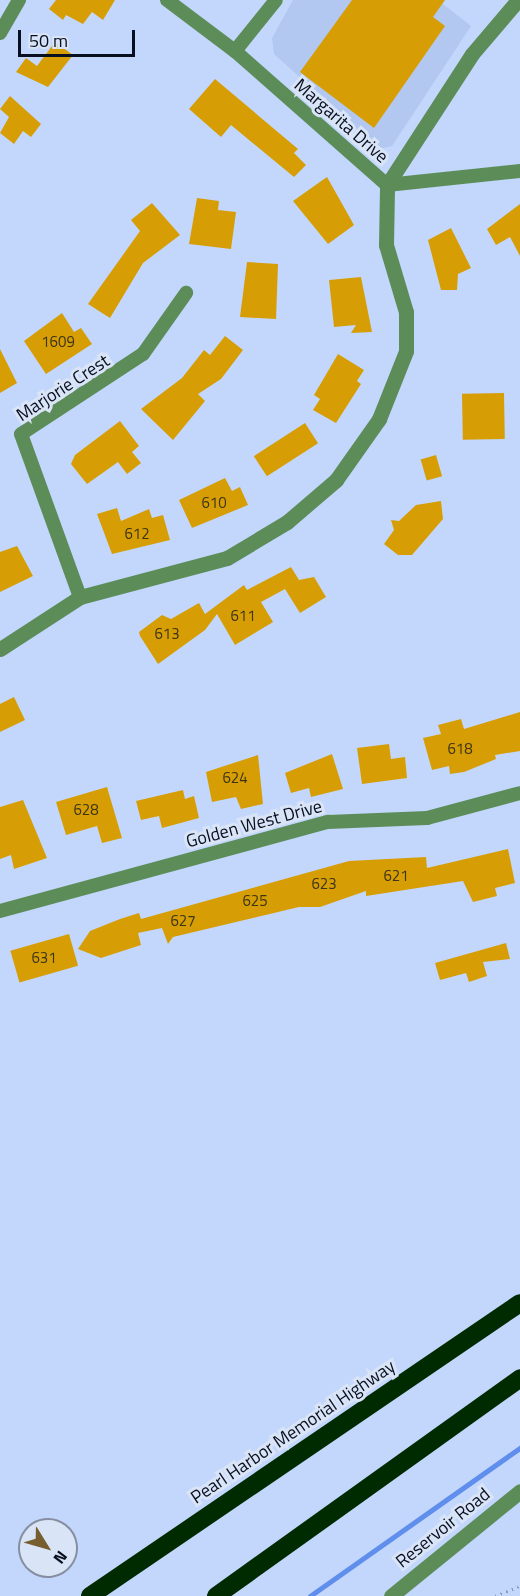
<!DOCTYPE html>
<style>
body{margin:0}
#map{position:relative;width:520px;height:1596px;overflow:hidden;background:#c3d7fd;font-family:"Titillium Web",sans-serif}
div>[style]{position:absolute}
.built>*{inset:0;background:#b2c8f1}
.stream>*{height:4.5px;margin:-2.25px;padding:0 2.25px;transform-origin:2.25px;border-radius:2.25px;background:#5f8eec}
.building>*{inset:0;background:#d69e04;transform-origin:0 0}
.path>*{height:3px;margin-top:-1.5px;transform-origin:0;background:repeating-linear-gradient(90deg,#8a9ab9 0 1.5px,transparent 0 6px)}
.minor>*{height:14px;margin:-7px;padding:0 7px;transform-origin:7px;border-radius:7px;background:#5c8d59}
.tertiary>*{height:15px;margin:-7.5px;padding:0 7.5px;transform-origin:7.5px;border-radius:7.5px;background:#5c8d59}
.motorway>*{height:18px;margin:-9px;padding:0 9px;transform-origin:9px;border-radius:9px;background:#002b01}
span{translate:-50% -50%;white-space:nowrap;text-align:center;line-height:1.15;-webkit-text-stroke:6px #dae4f7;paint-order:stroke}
.number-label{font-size:15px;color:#3c3418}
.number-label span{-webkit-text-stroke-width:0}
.street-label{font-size:18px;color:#08101f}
.north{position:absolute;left:18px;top:1518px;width:60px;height:60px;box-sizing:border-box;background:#dae4f7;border:2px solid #868fa1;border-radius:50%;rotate:127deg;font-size:16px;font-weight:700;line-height:24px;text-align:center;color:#08101f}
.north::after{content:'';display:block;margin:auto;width:21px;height:27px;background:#765e2f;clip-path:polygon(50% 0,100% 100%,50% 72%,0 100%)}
.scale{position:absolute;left:18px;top:30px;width:117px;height:27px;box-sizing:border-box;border:3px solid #08101f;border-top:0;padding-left:8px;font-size:18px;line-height:21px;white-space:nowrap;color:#08101f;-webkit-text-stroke:4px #dae4f7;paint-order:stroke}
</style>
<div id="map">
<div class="built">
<div style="clip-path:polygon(293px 0,438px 0,471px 26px,392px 146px,379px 149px,274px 54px,272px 38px)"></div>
</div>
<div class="stream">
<div style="left:310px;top:1596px;width:257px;rotate:-35.2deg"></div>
</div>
<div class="building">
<div style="clip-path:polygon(56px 0,115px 0,103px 20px,92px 12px,83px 24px,66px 15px,63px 20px,49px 9px)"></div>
<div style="clip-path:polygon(352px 0,445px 0,433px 17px,445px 26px,374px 128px,300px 72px)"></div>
<div style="clip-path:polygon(55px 42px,73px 55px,48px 87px,16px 72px,26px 58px,37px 66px)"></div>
<div style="clip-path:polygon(215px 79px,298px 149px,294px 153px,306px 165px,294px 177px,231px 125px,221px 137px,189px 109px)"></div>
<div style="clip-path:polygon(10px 96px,41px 124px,31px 137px,23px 131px,14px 144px,0 133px,9px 117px,0 109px)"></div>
<div style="clip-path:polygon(327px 177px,354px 225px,328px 244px,293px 201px)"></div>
<div style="clip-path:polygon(197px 198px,219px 201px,218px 210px,236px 212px,231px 249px,189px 244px)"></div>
<div style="clip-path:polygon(152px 203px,180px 235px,143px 263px,110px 318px,88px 304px,140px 231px,131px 220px)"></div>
<div style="clip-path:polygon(520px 204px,520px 256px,510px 237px,496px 245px,487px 229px)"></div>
<div style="clip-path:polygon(451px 228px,471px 268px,458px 274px,457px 290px,441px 290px,428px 240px)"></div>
<div style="clip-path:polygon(247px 262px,278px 264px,276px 319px,240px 317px)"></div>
<div style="clip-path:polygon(361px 277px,372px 332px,351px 333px,356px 325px,334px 327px,329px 280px)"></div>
<div style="clip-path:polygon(62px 313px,74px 332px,81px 328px,92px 344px,46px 374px,24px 341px)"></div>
<div style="clip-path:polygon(225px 336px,243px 350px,221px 379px,198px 394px,205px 401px,173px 440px,141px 409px,182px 378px,204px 350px,210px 355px)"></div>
<div style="clip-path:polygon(0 349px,17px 383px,0 393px)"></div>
<div style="clip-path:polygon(338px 354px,364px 370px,357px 381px,361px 384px,336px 423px,313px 410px,320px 399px,314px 395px)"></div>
<div style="left:504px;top:393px;width:46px;height:42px;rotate:89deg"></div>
<div style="clip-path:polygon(120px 421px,139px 446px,132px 452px,141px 463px,127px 474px,118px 462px,87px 484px,71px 464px,75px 455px)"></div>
<div style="left:305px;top:423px;width:24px;height:61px;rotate:57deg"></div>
<div style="left:436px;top:455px;width:22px;height:16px;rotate:74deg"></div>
<div style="clip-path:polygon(225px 478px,232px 491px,240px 487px,248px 505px,192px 528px,179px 500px)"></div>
<div style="clip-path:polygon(441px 501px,443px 519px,412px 555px,398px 555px,384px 544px,394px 530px,391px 520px,399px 521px,416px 505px)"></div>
<div style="clip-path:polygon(117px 508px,121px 521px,149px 509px,152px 518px,163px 515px,170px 540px,112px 554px,97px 514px)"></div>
<div style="clip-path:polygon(17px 546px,33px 576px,0 592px,0 552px)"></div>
<div style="clip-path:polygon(291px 567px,299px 580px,314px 577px,326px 597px,300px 613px,285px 589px,261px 602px,273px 622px,235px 645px,217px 614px,205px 630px,158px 664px,140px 636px,139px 632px,162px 615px,171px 619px,199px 603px,205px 614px,244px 585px,247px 590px)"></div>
<div style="clip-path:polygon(14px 697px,25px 720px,0 732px,0 704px)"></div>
<div style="clip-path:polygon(520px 712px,520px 751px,495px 755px,496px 759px,464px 772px,450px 774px,449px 766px,432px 770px,423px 738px,441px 734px,438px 725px,461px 719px,464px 729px)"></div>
<div style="clip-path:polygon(389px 744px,391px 759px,405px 757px,407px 778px,362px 784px,357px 748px)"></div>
<div style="clip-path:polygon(332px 754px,343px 789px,311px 797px,309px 788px,291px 793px,285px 773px)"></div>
<div style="clip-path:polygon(258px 755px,263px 804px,241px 809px,236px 797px,212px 802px,206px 772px)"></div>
<div style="clip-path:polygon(107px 787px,122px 838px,102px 843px,97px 826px,66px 835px,56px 802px)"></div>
<div style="clip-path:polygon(183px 790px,185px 799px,194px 796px,199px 818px,162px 828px,159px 816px,141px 820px,136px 801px)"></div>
<div style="clip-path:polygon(23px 800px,47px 858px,14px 869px,11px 855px,0 859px,0 807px)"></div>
<div style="clip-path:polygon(508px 849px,515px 883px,495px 888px,497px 896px,473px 902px,463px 881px,366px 896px,366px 891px,320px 907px,299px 907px,173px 937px,168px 944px,162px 928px,138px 933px,141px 945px,101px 958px,78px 949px,90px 931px,120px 919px,139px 913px,141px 919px,349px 861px,426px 857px,427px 868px)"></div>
<div style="left:69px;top:934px;width:33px;height:61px;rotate:74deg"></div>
<div style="clip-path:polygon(506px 943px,510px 959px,483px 962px,487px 976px,469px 982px,466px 973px,440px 980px,435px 963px)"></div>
</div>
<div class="path">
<div style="left:495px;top:1596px;width:27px;rotate:-22deg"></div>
</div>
<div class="minor">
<div style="left:167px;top:0;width:85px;rotate:36.9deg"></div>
<div style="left:235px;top:51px;width:203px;rotate:41.4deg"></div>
<div style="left:387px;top:185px;width:134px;rotate:-6deg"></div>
<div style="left:0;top:33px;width:38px;rotate:-60deg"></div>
<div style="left:235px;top:51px;width:65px;rotate:-51.2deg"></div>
<div style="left:80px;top:597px;width:173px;rotate:-109.9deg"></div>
<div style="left:21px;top:434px;width:146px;rotate:-33.3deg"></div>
<div style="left:143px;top:354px;width:75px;rotate:-54.8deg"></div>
<div style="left:0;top:911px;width:340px;rotate:-15.2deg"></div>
<div style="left:328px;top:822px;width:99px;rotate:-2.3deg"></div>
<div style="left:427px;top:818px;width:96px;rotate:-15deg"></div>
</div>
<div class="tertiary">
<div style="left:0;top:649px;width:95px;rotate:-33deg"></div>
<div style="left:80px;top:597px;width:152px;rotate:-14.9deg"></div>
<div style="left:227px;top:558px;width:70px;rotate:-31deg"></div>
<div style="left:287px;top:522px;width:65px;rotate:-40.6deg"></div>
<div style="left:336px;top:480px;width:75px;rotate:-54.8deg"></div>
<div style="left:379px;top:419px;width:73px;rotate:-68.3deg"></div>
<div style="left:406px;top:351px;width:39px;rotate:-90deg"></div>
<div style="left:406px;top:312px;width:70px;rotate:-106.6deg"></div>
<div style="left:386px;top:245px;width:60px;rotate:-89deg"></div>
<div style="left:387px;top:185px;width:156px;rotate:-57deg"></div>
<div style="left:472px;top:54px;width:71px;rotate:-49.6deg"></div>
<div style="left:391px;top:1596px;width:166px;rotate:-39.1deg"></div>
</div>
<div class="motorway">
<div style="left:90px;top:1596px;width:520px;rotate:-34.27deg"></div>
<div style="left:216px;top:1596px;width:374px;rotate:-35.6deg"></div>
</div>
<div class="number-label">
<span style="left:58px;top:342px">1609</span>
<span style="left:214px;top:503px">610</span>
<span style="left:137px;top:534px">612</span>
<span style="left:243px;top:616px">611</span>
<span style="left:167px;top:634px">613</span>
<span style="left:460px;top:749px">618</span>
<span style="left:235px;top:778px">624</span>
<span style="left:86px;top:810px">628</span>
<span style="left:396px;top:876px">621</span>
<span style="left:324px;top:884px">623</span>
<span style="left:255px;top:901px">625</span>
<span style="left:183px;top:921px">627</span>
<span style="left:44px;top:958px">631</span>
</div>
<div class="street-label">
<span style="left:341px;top:121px;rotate:41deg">Margarita Drive</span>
<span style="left:63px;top:388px;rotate:-33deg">Marjorie Crest</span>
<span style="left:254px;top:824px;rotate:-15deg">Golden West Drive</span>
<span style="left:293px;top:1432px;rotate:-34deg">Pearl Harbor Memorial Highway</span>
<span style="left:443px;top:1528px;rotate:-39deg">Reservoir Road</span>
</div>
<div class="north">N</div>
<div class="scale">50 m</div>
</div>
